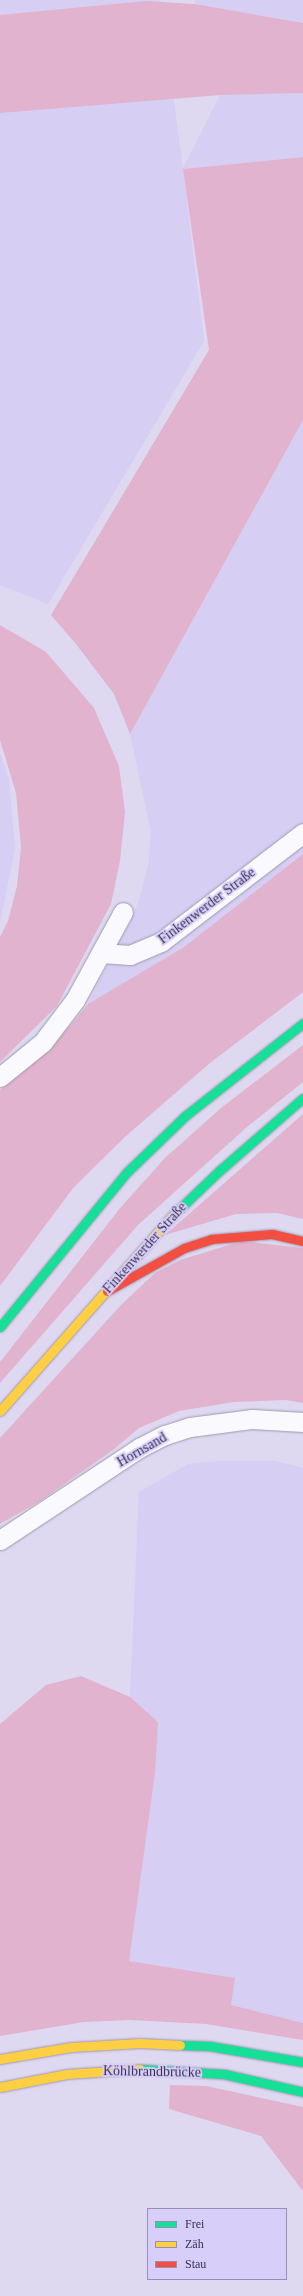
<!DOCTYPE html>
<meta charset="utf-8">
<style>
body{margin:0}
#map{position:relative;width:303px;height:2296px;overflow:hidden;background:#ded8f0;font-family:"Times New Roman",serif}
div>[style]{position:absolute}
.built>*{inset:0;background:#d6cef3}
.green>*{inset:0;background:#e1b3ce}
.roads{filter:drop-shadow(0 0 1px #9f99b0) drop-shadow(0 0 1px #9f99b0)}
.street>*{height:19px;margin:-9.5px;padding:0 9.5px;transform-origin:9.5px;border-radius:9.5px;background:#faf9fd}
.fast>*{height:9px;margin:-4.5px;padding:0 4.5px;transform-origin:4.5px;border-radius:4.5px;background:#16e098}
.slow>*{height:9px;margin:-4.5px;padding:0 4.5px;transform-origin:4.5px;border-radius:4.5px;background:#ffcf43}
.jam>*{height:9px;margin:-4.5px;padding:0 4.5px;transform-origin:4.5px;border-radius:4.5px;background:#f24e42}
span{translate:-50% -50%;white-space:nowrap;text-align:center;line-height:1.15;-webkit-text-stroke:3.5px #d8cefa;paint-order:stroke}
.street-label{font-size:14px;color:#38314e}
.legend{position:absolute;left:147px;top:2208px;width:140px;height:72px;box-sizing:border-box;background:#d8cefa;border:1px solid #988fb5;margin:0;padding:5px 7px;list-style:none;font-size:12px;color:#38314e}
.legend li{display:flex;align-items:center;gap:8px;height:20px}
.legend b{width:20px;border:1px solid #988fb5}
</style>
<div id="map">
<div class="built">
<div style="clip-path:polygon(0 0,160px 0,183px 168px,220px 95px,303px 93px,303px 157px,183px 169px,204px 341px,48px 604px,0 585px)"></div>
<div style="clip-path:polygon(195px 0,303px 0,303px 23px,195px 4px)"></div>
<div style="clip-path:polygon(303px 420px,303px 854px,184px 947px,88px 1004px,138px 904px,149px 861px,151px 832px,130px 734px)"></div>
<div style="clip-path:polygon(0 753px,9px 780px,15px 849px,0 922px)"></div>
<div style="clip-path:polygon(220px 1461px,275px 1461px,303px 1468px,303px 2023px,231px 2005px,235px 1978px,96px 1956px,100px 1875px,130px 1697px,139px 1492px,188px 1464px)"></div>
</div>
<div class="green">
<div style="clip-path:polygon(146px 1px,195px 4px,303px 23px,303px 93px,220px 95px,0 113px,0 15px)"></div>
<div style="clip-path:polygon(303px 157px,303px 420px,130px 734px,114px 694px,76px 644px,51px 615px,209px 350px,183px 169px)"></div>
<div style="clip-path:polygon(0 625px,46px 652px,94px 708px,119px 766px,125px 812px,120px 861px,111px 904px,57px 1006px,0 1062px,0 937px,8px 921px,17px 886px,21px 847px,16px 793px,0 740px)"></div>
<div style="clip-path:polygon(303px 854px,303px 992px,210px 1063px,126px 1136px,74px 1187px,0 1286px,0 1090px,39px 1057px,70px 1026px,88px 1004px,184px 947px)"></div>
<div style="clip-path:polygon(303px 1045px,303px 1082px,247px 1127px,138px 1225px,0 1383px,0 1362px,121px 1207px,165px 1158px,221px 1108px)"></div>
<div style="clip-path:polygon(303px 1114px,303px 1219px,277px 1213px,236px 1214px,165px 1235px)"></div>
<div style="clip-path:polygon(242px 1241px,303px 1248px,303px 1403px,286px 1400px,234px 1402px,179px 1411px,139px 1428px,113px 1450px,40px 1501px,0 1524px,0 1438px,121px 1305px,155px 1273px,180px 1260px)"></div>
<div style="clip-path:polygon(81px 1676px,130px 1697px,158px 1722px,155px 1773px,129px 1961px,235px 1978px,231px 2005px,303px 2023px,303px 2040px,206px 2024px,130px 2020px,84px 2022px,0 2036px,0 1724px,46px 1685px)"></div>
<div style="clip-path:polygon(170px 2085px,206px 2086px,303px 2107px,303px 2191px,261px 2136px,169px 2109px)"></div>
</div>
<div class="roads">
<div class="street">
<div style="left:101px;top:953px;width:29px;rotate:4deg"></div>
<div style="left:130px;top:955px;width:34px;rotate:-23deg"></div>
<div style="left:161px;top:942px;width:179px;rotate:-37.5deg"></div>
<div style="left:0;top:1077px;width:55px;rotate:-39.1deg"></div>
<div style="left:43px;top:1042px;width:53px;rotate:-52.7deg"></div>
<div style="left:75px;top:1000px;width:100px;rotate:-61.4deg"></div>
<div style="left:0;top:1540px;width:167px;rotate:-33.5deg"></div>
<div style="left:139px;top:1448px;width:29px;rotate:-27deg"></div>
<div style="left:165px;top:1435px;width:26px;rotate:-18deg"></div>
<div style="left:190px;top:1427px;width:63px;rotate:-7.4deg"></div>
<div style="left:252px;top:1419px;width:51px;rotate:3.4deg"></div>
</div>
<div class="fast">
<div style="left:172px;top:1216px;width:65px;rotate:-43.8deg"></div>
<div style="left:219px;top:1171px;width:111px;rotate:-41deg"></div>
<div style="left:0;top:1327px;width:200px;rotate:-50.7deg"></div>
<div style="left:127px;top:1172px;width:81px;rotate:-44deg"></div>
<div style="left:185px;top:1116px;width:150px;rotate:-38.2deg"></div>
<div style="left:180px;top:2045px;width:30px;rotate:2deg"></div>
<div style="left:210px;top:2046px;width:94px;rotate:9.8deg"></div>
<div style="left:140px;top:2069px;width:84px;rotate:3.4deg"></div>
<div style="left:224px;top:2074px;width:81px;rotate:12.8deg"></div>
</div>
<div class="slow">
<div style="left:0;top:1411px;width:260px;rotate:-48.6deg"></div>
<div style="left:0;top:2059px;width:72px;rotate:-9.6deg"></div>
<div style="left:71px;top:2047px;width:69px;rotate:-3.3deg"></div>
<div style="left:140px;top:2043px;width:40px;rotate:2.9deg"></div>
<div style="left:0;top:2087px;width:68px;rotate:-11deg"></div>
<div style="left:67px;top:2074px;width:73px;rotate:-3.9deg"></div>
</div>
<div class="jam">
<div style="left:107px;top:1291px;width:88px;rotate:-29.2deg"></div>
<div style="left:184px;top:1248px;width:28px;rotate:-18deg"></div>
<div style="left:211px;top:1239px;width:61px;rotate:-4.7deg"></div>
<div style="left:272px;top:1234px;width:32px;rotate:13deg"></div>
</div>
</div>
<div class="street-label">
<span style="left:207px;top:906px;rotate:-37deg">Finkenwerder Straße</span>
<span style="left:145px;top:1248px;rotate:-48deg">Finkenwerder Straße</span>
<span style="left:142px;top:1450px;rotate:-30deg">Hornsand</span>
<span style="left:152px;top:2072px;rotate:1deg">Köhlbrandbrücke</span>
</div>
<ul class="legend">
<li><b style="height:5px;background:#16e098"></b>Frei</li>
<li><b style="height:5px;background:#ffcf43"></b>Zäh</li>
<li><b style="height:5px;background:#f24e42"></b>Stau</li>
</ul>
</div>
